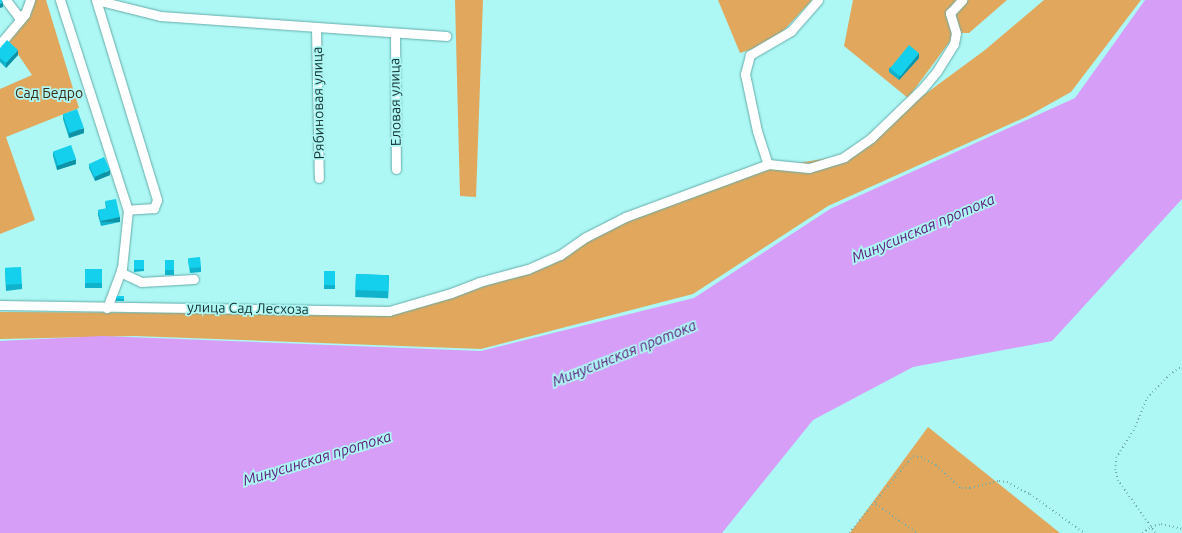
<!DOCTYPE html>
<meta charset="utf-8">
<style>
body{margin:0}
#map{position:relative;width:1182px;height:533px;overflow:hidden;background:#adf7f4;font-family:Ubuntu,sans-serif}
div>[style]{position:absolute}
.green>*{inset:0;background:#e1a85d}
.water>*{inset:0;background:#d79ef7}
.path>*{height:1.5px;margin-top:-0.75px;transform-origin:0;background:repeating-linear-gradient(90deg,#73adab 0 1px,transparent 0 4px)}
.roads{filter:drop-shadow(0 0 1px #64acaa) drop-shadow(0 0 1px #64acaa)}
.minor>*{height:9px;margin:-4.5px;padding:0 4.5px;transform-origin:4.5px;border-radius:4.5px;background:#fff}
.wall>*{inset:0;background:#11b3cc;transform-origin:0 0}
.shaded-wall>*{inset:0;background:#0e92a6;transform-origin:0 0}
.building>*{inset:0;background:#14d0ed;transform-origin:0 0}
span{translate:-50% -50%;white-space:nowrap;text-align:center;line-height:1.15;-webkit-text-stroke:3.5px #adf7f4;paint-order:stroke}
.park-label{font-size:14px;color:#3d2e19}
.street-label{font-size:14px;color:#11302f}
.water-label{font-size:15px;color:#5d197b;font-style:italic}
</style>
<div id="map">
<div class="green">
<div style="clip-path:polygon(29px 0,46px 0,79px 108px,6px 137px,35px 220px,0 234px,0 89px,32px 75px,5px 35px)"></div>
<div style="clip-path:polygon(455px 0,483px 0,476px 197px,460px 196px)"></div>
<div style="clip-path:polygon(718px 0,812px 0,773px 42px,740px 53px)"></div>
<div style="clip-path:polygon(853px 0,1007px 0,969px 33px,956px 33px,908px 98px,844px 46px)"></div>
<div style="clip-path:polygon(1044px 0,1141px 0,1071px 92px,1028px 116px,828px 206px,693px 294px,481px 349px,135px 336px,0 339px,0 312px,388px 314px,441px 300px,549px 266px,605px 230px,687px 195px,767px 168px,841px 156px,985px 50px)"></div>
<div style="clip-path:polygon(928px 427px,1060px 533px,850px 533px)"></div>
</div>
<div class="water">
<div style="clip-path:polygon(1145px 0,1182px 0,1182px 199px,1052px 341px,913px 367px,813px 420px,722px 533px,0 533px,0 341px,102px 336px,481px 351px,694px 298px,830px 209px,1075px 98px)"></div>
</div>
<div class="path">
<div style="left:876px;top:504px;width:50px;rotate:35.3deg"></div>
<div style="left:849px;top:533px;width:100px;rotate:-50.3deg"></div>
<div style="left:913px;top:456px;width:8px;rotate:7deg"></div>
<div style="left:921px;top:457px;width:17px;rotate:28deg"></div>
<div style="left:936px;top:465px;width:34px;rotate:43deg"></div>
<div style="left:961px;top:488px;width:9px"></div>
<div style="left:970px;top:488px;width:30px;rotate:-14deg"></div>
<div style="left:999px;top:481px;width:8px;rotate:7deg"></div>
<div style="left:1007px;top:482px;width:26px;rotate:28deg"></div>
<div style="left:1030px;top:494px;width:67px;rotate:35.8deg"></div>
<div style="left:1142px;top:533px;width:11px;rotate:-34deg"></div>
<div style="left:1151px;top:527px;width:10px;rotate:-17deg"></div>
<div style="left:1161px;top:524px;width:22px;rotate:13deg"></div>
<div style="left:1155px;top:533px;width:64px;rotate:-125.4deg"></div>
<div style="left:1118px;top:481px;width:11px;rotate:-105deg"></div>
<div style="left:1115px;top:470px;width:12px;rotate:-85deg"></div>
<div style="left:1116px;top:458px;width:36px;rotate:-58deg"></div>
<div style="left:1135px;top:427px;width:31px;rotate:-68deg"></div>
<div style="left:1147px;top:398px;width:32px;rotate:-46deg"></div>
<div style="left:1169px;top:375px;width:16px;rotate:-35deg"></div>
</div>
<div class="roads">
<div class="minor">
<div style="left:6px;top:0;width:20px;rotate:53deg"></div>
<div style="left:18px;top:16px;width:7px;rotate:-16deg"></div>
<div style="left:25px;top:14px;width:15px;rotate:-70deg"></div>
<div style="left:60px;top:0;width:221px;rotate:72.1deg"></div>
<div style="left:128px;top:210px;width:58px;rotate:95.9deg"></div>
<div style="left:122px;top:268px;width:43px;rotate:110.6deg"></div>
<div style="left:96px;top:0;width:66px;rotate:14deg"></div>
<div style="left:160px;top:16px;width:287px;rotate:4deg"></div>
<div style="left:96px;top:0;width:209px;rotate:73deg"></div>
<div style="left:157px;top:200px;width:9px;rotate:111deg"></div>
<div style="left:154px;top:208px;width:26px;rotate:176deg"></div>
<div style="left:818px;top:0;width:41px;rotate:131.1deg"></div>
<div style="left:791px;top:31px;width:48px;rotate:149.7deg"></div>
<div style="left:750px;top:55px;width:20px;rotate:105deg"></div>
<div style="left:745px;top:74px;width:58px;rotate:78.1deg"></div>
<div style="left:757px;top:131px;width:35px;rotate:72deg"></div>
<div style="left:768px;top:164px;width:41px;rotate:5.6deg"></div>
<div style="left:809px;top:168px;width:37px;rotate:-17deg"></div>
<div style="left:844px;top:157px;width:33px;rotate:-35deg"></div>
<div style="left:871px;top:138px;width:71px;rotate:-43.9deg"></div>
<div style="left:922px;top:89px;width:23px;rotate:-50deg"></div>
<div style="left:937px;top:71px;width:32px;rotate:-58deg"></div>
<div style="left:954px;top:44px;width:11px;rotate:-80deg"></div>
<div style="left:956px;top:33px;width:21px;rotate:-107deg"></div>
<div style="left:950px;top:13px;width:18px;rotate:-47deg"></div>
<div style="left:316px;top:28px;width:150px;rotate:88.9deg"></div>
<div style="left:395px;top:34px;width:135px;rotate:89.6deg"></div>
<div style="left:0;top:44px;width:39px;rotate:-50deg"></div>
<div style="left:121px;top:269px;width:4px;rotate:76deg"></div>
<div style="left:122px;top:273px;width:21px;rotate:25deg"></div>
<div style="left:141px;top:282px;width:53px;rotate:-3.2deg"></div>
<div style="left:0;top:305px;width:389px;rotate:0.9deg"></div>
<div style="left:389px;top:311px;width:65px;rotate:-16.2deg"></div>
<div style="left:451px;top:293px;width:30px;rotate:-21deg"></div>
<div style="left:479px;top:282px;width:51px;rotate:-14.9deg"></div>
<div style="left:528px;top:269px;width:35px;rotate:-24deg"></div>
<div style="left:560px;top:255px;width:32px;rotate:-35deg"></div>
<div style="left:586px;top:237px;width:44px;rotate:-27.1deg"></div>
<div style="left:625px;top:217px;width:153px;rotate:-20.3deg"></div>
</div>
</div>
<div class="wall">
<div style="clip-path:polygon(0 48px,18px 55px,6px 68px,0 62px)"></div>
<div style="clip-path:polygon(919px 58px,899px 80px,889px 72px,889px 68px)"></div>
<div style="clip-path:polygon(63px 114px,84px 133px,69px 138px,63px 119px)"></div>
<div style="clip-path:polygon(53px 152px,76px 164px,57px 170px,53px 156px)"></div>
<div style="clip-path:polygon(89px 164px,110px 175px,95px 181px,89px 168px)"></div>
<div style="clip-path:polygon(105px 201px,120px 222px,101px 226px,98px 215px,98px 210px,106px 209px)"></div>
<div style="clip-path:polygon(188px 259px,201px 267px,201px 272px,190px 273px)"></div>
<div style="clip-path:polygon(144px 260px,144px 271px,134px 272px,134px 261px)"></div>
<div style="left:165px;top:260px;width:9px;height:15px"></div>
<div style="clip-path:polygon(5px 269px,22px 284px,22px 289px,6px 291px)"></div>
<div style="left:102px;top:269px;width:19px;height:17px;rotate:90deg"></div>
<div style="left:324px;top:271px;width:11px;height:18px"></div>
<div style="left:356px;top:274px;width:33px;height:23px;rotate:2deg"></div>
<div style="clip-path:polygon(124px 296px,124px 301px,116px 301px,116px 298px)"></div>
</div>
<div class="shaded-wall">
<div style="clip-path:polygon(3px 2px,3px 7px,0 8px,0 4px)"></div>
<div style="clip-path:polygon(18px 50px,18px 55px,6px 68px,6px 63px)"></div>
<div style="clip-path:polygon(919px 53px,919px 58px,899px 80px,899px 75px)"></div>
<div style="clip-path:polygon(84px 128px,84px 133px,69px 138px,69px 133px)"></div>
<div style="clip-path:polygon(76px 159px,76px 164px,57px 170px,57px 166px)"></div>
<div style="clip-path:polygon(110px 170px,110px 175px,95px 181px,95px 177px)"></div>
<div style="left:120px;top:217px;width:5px;height:19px;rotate:90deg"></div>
</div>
<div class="building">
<div style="clip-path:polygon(0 0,1px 0,3px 2px,0 4px)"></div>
<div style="clip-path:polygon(7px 40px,18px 50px,6px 63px,0 58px,0 48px)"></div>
<div style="left:909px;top:45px;width:13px;height:30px;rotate:39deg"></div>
<div style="left:77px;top:109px;width:20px;height:15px;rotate:70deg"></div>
<div style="left:71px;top:145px;width:15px;height:19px;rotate:70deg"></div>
<div style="left:104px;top:157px;width:14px;height:17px;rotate:65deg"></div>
<div style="clip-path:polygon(116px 199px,120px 217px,101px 221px,98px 210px,107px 208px,105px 201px)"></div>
<div style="left:200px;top:257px;width:10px;height:12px;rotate:84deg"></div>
<div style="left:144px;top:260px;width:9px;height:10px;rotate:90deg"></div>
<div style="left:165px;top:260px;width:9px;height:10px"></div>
<div style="left:21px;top:267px;width:17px;height:16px;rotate:87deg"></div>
<div style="left:102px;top:269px;width:14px;height:17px;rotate:90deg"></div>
<div style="left:324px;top:271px;width:11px;height:14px"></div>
<div style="left:356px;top:274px;width:33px;height:16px;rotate:2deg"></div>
<div style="clip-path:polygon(117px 296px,124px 296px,124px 299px,116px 298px)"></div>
</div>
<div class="park-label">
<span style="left:49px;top:93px">Сад Бедро</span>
</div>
<div class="street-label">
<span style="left:395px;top:102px;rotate:-91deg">Еловая улица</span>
<span style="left:318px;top:103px;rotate:-91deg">Рябиновая улица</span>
<span style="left:248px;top:308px;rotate:1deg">улица Сад Лесхоза</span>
</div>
<div class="water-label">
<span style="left:923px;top:228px;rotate:-23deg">Минусинская протока</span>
<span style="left:624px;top:353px;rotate:-22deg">Минусинская протока</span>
<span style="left:317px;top:458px;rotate:-17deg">Минусинская протока</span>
</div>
</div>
